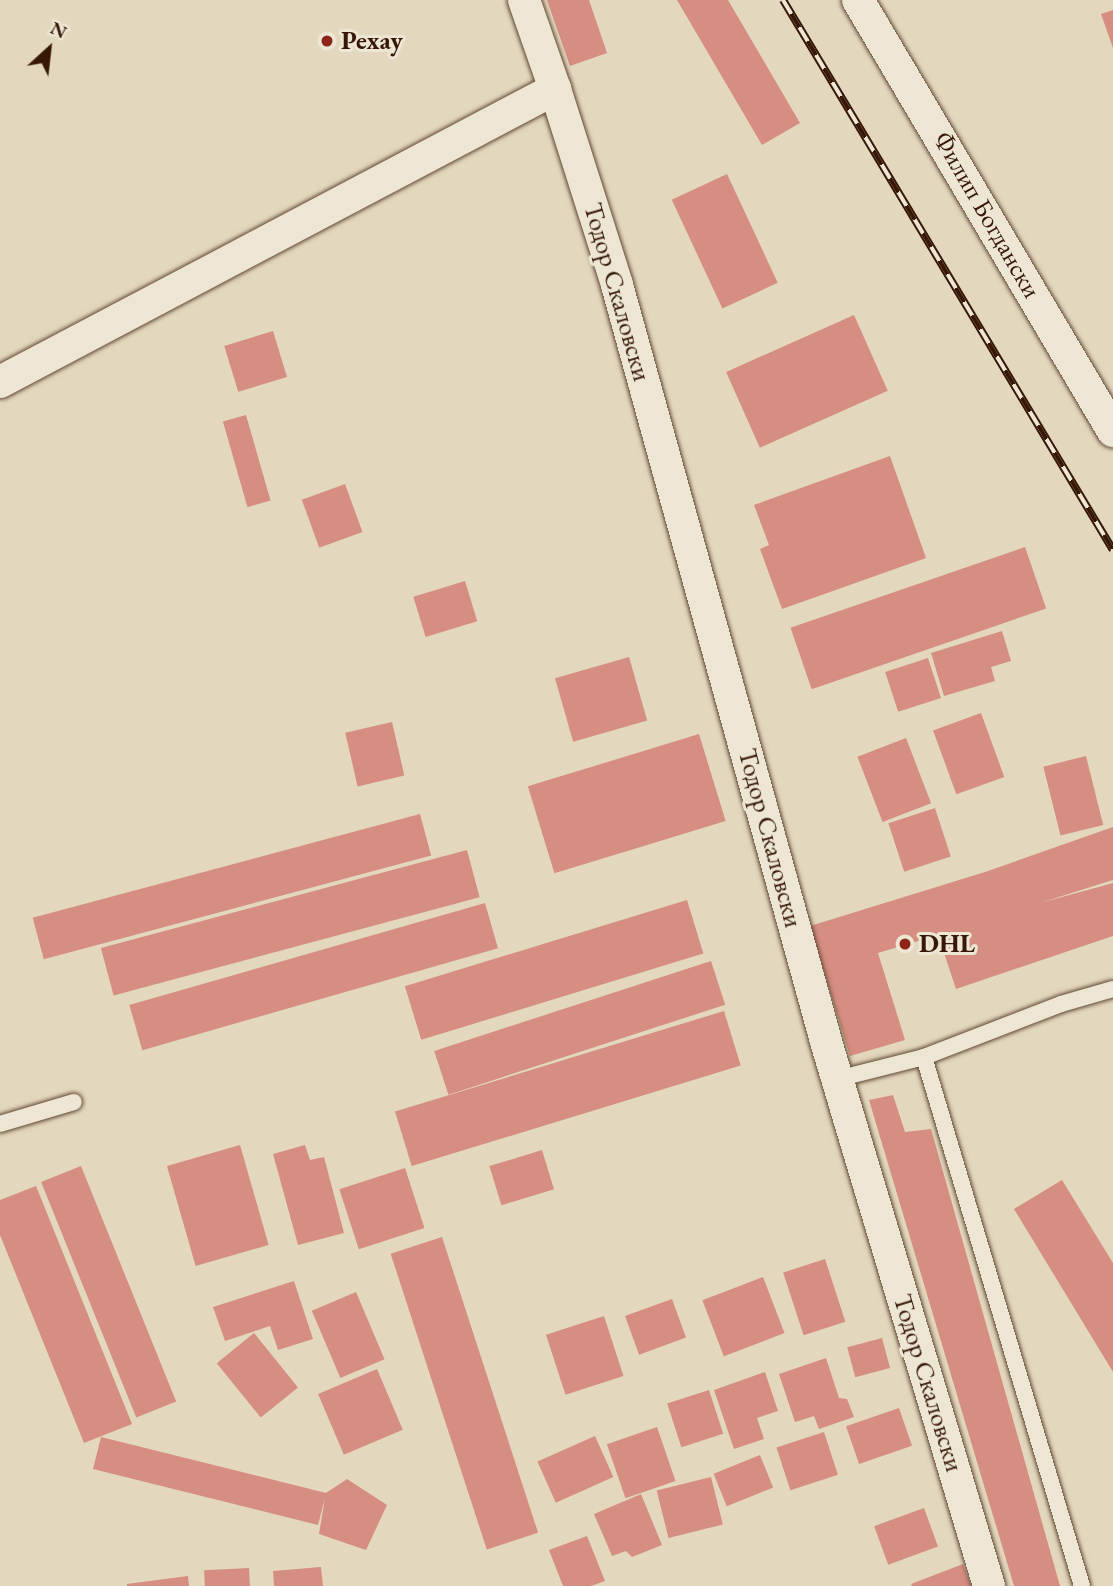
<!DOCTYPE html>
<meta charset="utf-8">
<style>
body{margin:0}
#map{position:relative;width:1113px;height:1586px;overflow:hidden;background:#e3d8bd;font-family:"EB Garamond",serif}
div>[style]{position:absolute}
.building>*{inset:0;background:#d58e81;transform-origin:0 0}
.roads{filter:drop-shadow(0 0 2px #624834) drop-shadow(0 0 2px #624834)}
.lane>*{height:16px;margin:-8px;padding:0 8px;transform-origin:8px;border-radius:8px;background:#ede6d4}
.street>*{height:32px;margin:-16px;padding:0 16px;transform-origin:16px;border-radius:16px;background:#ede6d4}
.rail>*{height:8px;margin-top:-4px;transform-origin:0;background:repeating-linear-gradient(90deg,#ede6d4 0 16px,#371806 0 32px);box-sizing:border-box;border-block:2px solid #371806}
.dots>*{width:19px;height:19px;translate:-50% -50%;box-sizing:border-box;border:4px solid #ede6d4;border-radius:50%}
span{translate:-50% -50%;white-space:nowrap;text-align:center;line-height:1.15;-webkit-text-stroke:6px #ede6d4;paint-order:stroke}
.poi-label{font-size:26px;color:#371806;font-weight:700}
.left{translate:0 -50%;text-align:left}
.street-label{font-size:26px;color:#371806}
.north{position:absolute;left:14px;top:14px;width:70px;height:70px;-webkit-text-stroke:5px #ede6d4;paint-order:stroke;rotate:27deg;font-size:19px;font-weight:700;line-height:28px;text-align:center;color:#371806}
.north::after{content:'';display:block;margin:auto;width:24px;height:32px;background:#371806;clip-path:polygon(50% 0,100% 100%,50% 72%,0 100%)}
</style>
<div id="map">
<div class="building">
<div style="clip-path:polygon(547px 0,589px 0,607px 53px,570px 66px)"></div>
<div style="clip-path:polygon(677px 0,728px 0,800px 123px,762px 145px)"></div>
<div style="clip-path:polygon(1113px 10px,1113px 48px,1101px 14px)"></div>
<div style="left:727px;top:174px;width:120px;height:61px;rotate:65deg"></div>
<div style="left:854px;top:315px;width:83px;height:140px;rotate:66deg"></div>
<div style="left:273px;top:331px;width:48px;height:51px;rotate:73deg"></div>
<div style="left:246px;top:415px;width:89px;height:24px;rotate:74deg"></div>
<div style="clip-path:polygon(890px 456px,926px 558px,782px 609px,760px 549px,769px 545px,754px 505px)"></div>
<div style="left:345px;top:484px;width:51px;height:46px;rotate:70deg"></div>
<div style="left:1025px;top:547px;width:65px;height:248px;rotate:71deg"></div>
<div style="left:465px;top:581px;width:42px;height:54px;rotate:73deg"></div>
<div style="clip-path:polygon(1002px 631px,1011px 661px,991px 667px,995px 681px,944px 696px,931px 653px)"></div>
<div style="left:629px;top:657px;width:66px;height:77px;rotate:74deg"></div>
<div style="left:928px;top:658px;width:42px;height:45px;rotate:72deg"></div>
<div style="left:981px;top:713px;width:68px;height:51px;rotate:70deg"></div>
<div style="left:392px;top:722px;width:55px;height:48px;rotate:77deg"></div>
<div style="left:699px;top:734px;width:91px;height:179px;rotate:73deg"></div>
<div style="left:906px;top:738px;width:70px;height:52px;rotate:69deg"></div>
<div style="left:1086px;top:756px;width:71px;height:44px;rotate:76deg"></div>
<div style="left:935px;top:808px;width:51px;height:49px;rotate:72deg"></div>
<div style="left:420px;top:814px;width:43px;height:401px;rotate:75deg"></div>
<div style="clip-path:polygon(1113px 827px,1113px 880px,1040px 903px,1113px 883px,1113px 936px,956px 989px,938px 935px,878px 953px,905px 1040px,850px 1056px,810px 926px,985px 872px)"></div>
<div style="left:467px;top:850px;width:49px;height:379px;rotate:75deg"></div>
<div style="left:687px;top:900px;width:56px;height:295px;rotate:73deg"></div>
<div style="left:485px;top:903px;width:47px;height:370px;rotate:74deg"></div>
<div style="left:711px;top:961px;width:46px;height:291px;rotate:72deg"></div>
<div style="left:724px;top:1011px;width:57px;height:344px;rotate:73deg"></div>
<div style="clip-path:polygon(893px 1095px,905px 1132px,931px 1129px,1060px 1586px,1014px 1586px,869px 1100px)"></div>
<div style="left:240px;top:1145px;width:104px;height:76px;rotate:74deg"></div>
<div style="clip-path:polygon(305px 1145px,310px 1160px,324px 1157px,344px 1233px,298px 1245px,273px 1154px)"></div>
<div style="left:542px;top:1150px;width:41px;height:55px;rotate:73deg"></div>
<div style="left:81px;top:1166px;width:254px;height:43px;rotate:68deg"></div>
<div style="left:405px;top:1168px;width:63px;height:69px;rotate:72deg"></div>
<div style="clip-path:polygon(1062px 1180px,1113px 1263px,1113px 1372px,1014px 1209px)"></div>
<div style="clip-path:polygon(36px 1186px,132px 1424px,84px 1443px,0 1235px,0 1200px)"></div>
<div style="left:442px;top:1237px;width:311px;height:54px;rotate:72deg"></div>
<div style="left:825px;top:1259px;width:66px;height:44px;rotate:72deg"></div>
<div style="left:763px;top:1277px;width:60px;height:65px;rotate:69deg"></div>
<div style="clip-path:polygon(294px 1281px,313px 1339px,278px 1350px,270px 1326px,225px 1341px,213px 1307px)"></div>
<div style="left:356px;top:1292px;width:73px;height:48px;rotate:67deg"></div>
<div style="left:672px;top:1299px;width:41px;height:50px;rotate:70deg"></div>
<div style="left:604px;top:1316px;width:63px;height:61px;rotate:72deg"></div>
<div style="left:254px;top:1333px;width:70px;height:48px;rotate:51deg"></div>
<div style="left:882px;top:1338px;width:31px;height:36px;rotate:75deg"></div>
<div style="clip-path:polygon(826px 1358px,839px 1398px,847px 1399px,854px 1417px,819px 1429px,814px 1416px,795px 1422px,779px 1374px)"></div>
<div style="left:377px;top:1369px;width:66px;height:64px;rotate:67deg"></div>
<div style="clip-path:polygon(765px 1372px,778px 1411px,757px 1418px,764px 1439px,734px 1449px,714px 1390px)"></div>
<div style="left:709px;top:1390px;width:46px;height:44px;rotate:72deg"></div>
<div style="left:899px;top:1408px;width:40px;height:56px;rotate:71deg"></div>
<div style="left:657px;top:1427px;width:57px;height:53px;rotate:71deg"></div>
<div style="left:824px;top:1432px;width:45px;height:50px;rotate:72deg"></div>
<div style="left:595px;top:1436px;width:45px;height:63px;rotate:66deg"></div>
<div style="clip-path:polygon(101px 1437px,326px 1493px,347px 1479px,387px 1505px,366px 1550px,319px 1534px,325px 1498px,318px 1525px,93px 1469px)"></div>
<div style="left:760px;top:1455px;width:35px;height:50px;rotate:68deg"></div>
<div style="left:711px;top:1477px;width:49px;height:56px;rotate:76deg"></div>
<div style="clip-path:polygon(641px 1494px,662px 1545px,632px 1557px,626px 1551px,612px 1556px,594px 1514px)"></div>
<div style="left:924px;top:1508px;width:41px;height:53px;rotate:70deg"></div>
<div style="clip-path:polygon(587px 1536px,605px 1581px,591px 1586px,563px 1586px,549px 1550px)"></div>
<div style="clip-path:polygon(963px 1564px,971px 1586px,912px 1586px,911px 1584px)"></div>
<div style="clip-path:polygon(321px 1567px,323px 1586px,274px 1586px,273px 1571px)"></div>
<div style="left:249px;top:1568px;width:18px;height:45px;rotate:87deg"></div>
<div style="clip-path:polygon(188px 1576px,189px 1586px,127px 1586px,127px 1584px)"></div>
</div>
<div class="roads">
<div class="lane">
<div style="left:924px;top:1057px;width:552px;rotate:73.37deg"></div>
<div style="left:837px;top:1079px;width:90px;rotate:-14.2deg"></div>
<div style="left:924px;top:1057px;width:147px;rotate:-21.1deg"></div>
<div style="left:1061px;top:1004px;width:54px;rotate:-16.1deg"></div>
<div style="left:0;top:1124px;width:77px;rotate:-16.6deg"></div>
</div>
<div class="street">
<div style="left:524px;top:0;width:94px;rotate:70.8deg"></div>
<div style="left:555px;top:89px;width:206px;rotate:72.4deg"></div>
<div style="left:617px;top:285px;width:788px;rotate:74.55deg"></div>
<div style="left:827px;top:1045px;width:565px;rotate:73.33deg"></div>
<div style="left:858px;top:0;width:501px;rotate:59.39deg"></div>
<div style="left:0;top:382px;width:628px;rotate:-27.83deg"></div>
</div>
</div>
<div class="rail">
<div style="left:783px;top:0;width:641px;rotate:59.04deg"></div>
</div>
<div class="dots">
<div style="left:327px;top:41px;background:#8f2418"></div>
<div style="left:905px;top:944px;background:#8f2418"></div>
</div>
<div class="poi-label">
<span class="left" style="left:341px;top:41px">Рехау</span>
<span class="left" style="left:919px;top:944px">DHL</span>
</div>
<div class="street-label">
<span style="left:987px;top:215px;rotate:60deg">Филип Богдански</span>
<span style="left:617px;top:292px;rotate:74deg">Тодор Скаловски</span>
<span style="left:770px;top:838px;rotate:75deg">Тодор Скаловски</span>
<span style="left:928px;top:1383px;rotate:73deg">Тодор Скаловски</span>
</div>
<div class="north">N</div>
</div>
